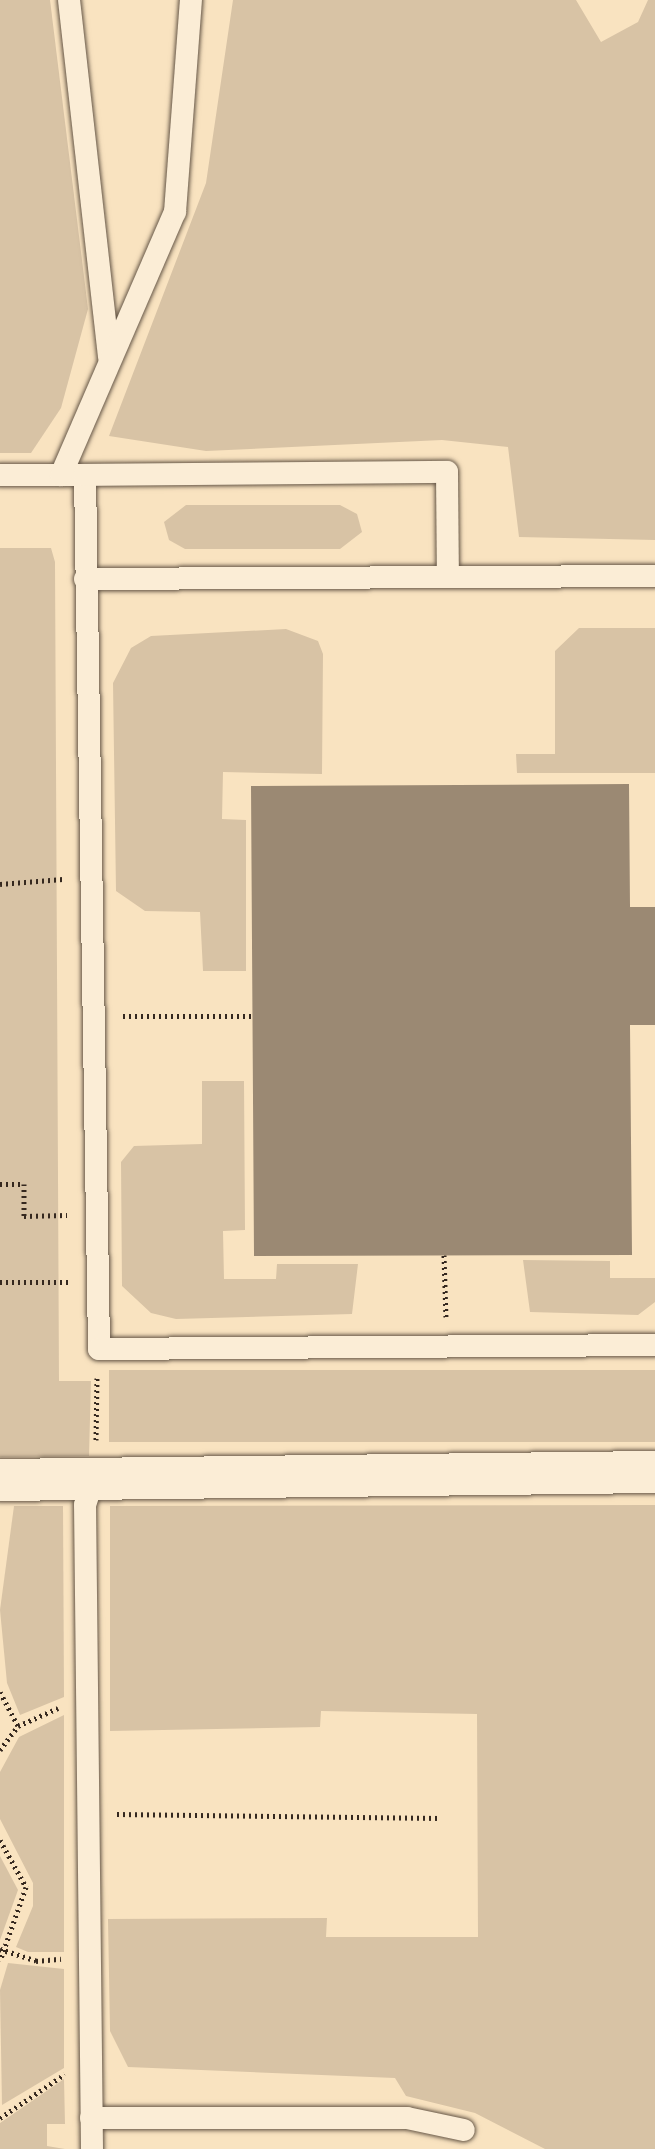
<!DOCTYPE html>
<style>
body{margin:0}
#map{position:relative;width:655px;height:2149px;overflow:hidden;background:#f9e3c0;font-family:"IM FELL Double Pica",serif}
div>[style]{position:absolute}
.green>*{inset:0;background:#d8c3a5;transform-origin:0 0}
.building>*{inset:0;background:#9b8973}
.path>*{height:5px;margin-top:-2.5px;transform-origin:0;background:repeating-linear-gradient(90deg,#35281f 0 2px,transparent 0 6px)}
.roads{filter:drop-shadow(0 0 2px #665747) drop-shadow(0 0 2px #665747)}
.lane>*{height:22px;margin:-11px;padding:0 11px;transform-origin:11px;border-radius:11px;background:#fbedd6}
.street>*{height:42px;margin:-21px;padding:0 21px;transform-origin:21px;border-radius:21px;background:#fbedd6}
span{translate:-50% -50%;white-space:nowrap;text-align:center;line-height:1.15;-webkit-text-stroke:6px #fbedd6;paint-order:stroke}
</style>
<div id="map">
<div class="green">
<div style="clip-path:polygon(0 0,50px 0,88px 309px,61px 408px,31px 453px,0 453px)"></div>
<div style="clip-path:polygon(233px 0,576px 0,601px 42px,638px 22px,648px 0,655px 0,655px 540px,519px 537px,508px 447px,442px 440px,206px 451px,109px 436px,206px 183px)"></div>
<div style="clip-path:polygon(186px 505px,340px 505px,357px 514px,362px 532px,340px 549px,185px 549px,169px 540px,164px 522px)"></div>
<div style="clip-path:polygon(0 548px,51px 548px,55px 562px,59px 1381px,91px 1381px,89px 1456px,0 1457px)"></div>
<div style="clip-path:polygon(579px 628px,655px 628px,655px 773px,517px 773px,516px 754px,555px 754px,555px 651px)"></div>
<div style="clip-path:polygon(286px 629px,318px 641px,323px 654px,322px 774px,223px 772px,222px 819px,246px 820px,246px 971px,203px 971px,200px 912px,145px 911px,116px 891px,113px 683px,131px 648px,151px 636px)"></div>
<div style="clip-path:polygon(202px 1081px,244px 1081px,245px 1230px,223px 1231px,224px 1279px,276px 1279px,277px 1264px,358px 1264px,352px 1314px,176px 1319px,151px 1313px,122px 1286px,121px 1162px,134px 1146px,202px 1144px)"></div>
<div style="clip-path:polygon(523px 1260px,610px 1261px,610px 1278px,655px 1278px,655px 1302px,638px 1315px,530px 1312px)"></div>
<div style="left:655px;top:1370px;width:72px;height:546px;rotate:90deg"></div>
<div style="clip-path:polygon(655px 1505px,655px 2149px,545px 2149px,475px 2113px,406px 2096px,395px 2078px,128px 2067px,110px 2031px,108px 1919px,327px 1918px,326px 1937px,478px 1937px,477px 1714px,321px 1711px,320px 1727px,110px 1731px,110px 1506px)"></div>
<div style="clip-path:polygon(14px 1506px,63px 1506px,64px 1697px,20px 1715px,7px 1683px,0 1610px)"></div>
<div style="clip-path:polygon(64px 1715px,64px 1952px,28px 1952px,16px 1947px,33px 1906px,33px 1883px,0 1819px,0 1772px,19px 1737px)"></div>
<div style="clip-path:polygon(0 1856px,18px 1890px,0 1940px)"></div>
<div style="clip-path:polygon(8px 1963px,64px 1969px,64px 2068px,2px 2105px,0 1990px)"></div>
<div style="clip-path:polygon(64px 2079px,65px 2124px,47px 2124px,47px 2146px,65px 2149px,0 2149px,0 2123px)"></div>
</div>
<div class="building">
<div style="clip-path:polygon(629px 784px,630px 907px,655px 907px,655px 1025px,630px 1025px,632px 1255px,254px 1256px,251px 786px)"></div>
</div>
<div class="path">
<div style="left:0;top:884px;width:63px;rotate:-4.5deg"></div>
<div style="left:123px;top:1016px;width:130px"></div>
<div style="left:0;top:1184px;width:24px"></div>
<div style="left:24px;top:1184px;width:32px;rotate:90deg"></div>
<div style="left:24px;top:1216px;width:43px;rotate:-1.3deg"></div>
<div style="left:444px;top:1255px;width:62px;rotate:88.2deg"></div>
<div style="left:0;top:1282px;width:71px"></div>
<div style="left:96px;top:1440px;width:62px;rotate:-89.1deg"></div>
<div style="left:0;top:1692px;width:38px;rotate:62deg"></div>
<div style="left:0;top:1750px;width:30px;rotate:-53deg"></div>
<div style="left:18px;top:1726px;width:44px;rotate:-24.2deg"></div>
<div style="left:117px;top:1814px;width:323px;rotate:0.7deg"></div>
<div style="left:0;top:1840px;width:54px;rotate:61deg"></div>
<div style="left:26px;top:1887px;width:78px;rotate:109.4deg"></div>
<div style="left:0;top:1949px;width:38px;rotate:18deg"></div>
<div style="left:36px;top:1961px;width:25px;rotate:-5deg"></div>
<div style="left:0;top:2118px;width:78px;rotate:-34.1deg"></div>
</div>
<div class="roads">
<div class="lane">
<div style="left:69px;top:0;width:359px;rotate:83.6deg"></div>
<div style="left:0;top:475px;width:85px"></div>
<div style="left:85px;top:475px;width:874px;rotate:89.08deg"></div>
<div style="left:99px;top:1349px;width:556px;rotate:-0.41deg"></div>
<div style="left:61px;top:475px;width:287px;rotate:-66.6deg"></div>
<div style="left:175px;top:212px;width:213px;rotate:-85.7deg"></div>
<div style="left:85px;top:475px;width:362px;rotate:-0.5deg"></div>
<div style="left:447px;top:472px;width:105px;rotate:89.5deg"></div>
<div style="left:85px;top:579px;width:570px;rotate:-0.3deg"></div>
<div style="left:91px;top:2118px;width:316px"></div>
<div style="left:407px;top:2118px;width:58px;rotate:11.9deg"></div>
<div style="left:92px;top:2149px;width:644px;rotate:-90.62deg"></div>
<div style="left:85px;top:1505px;width:28px;rotate:-72deg"></div>
</div>
<div class="street">
<div style="left:0;top:1480px;width:655px;rotate:-0.7deg"></div>
</div>
</div>
</div>
